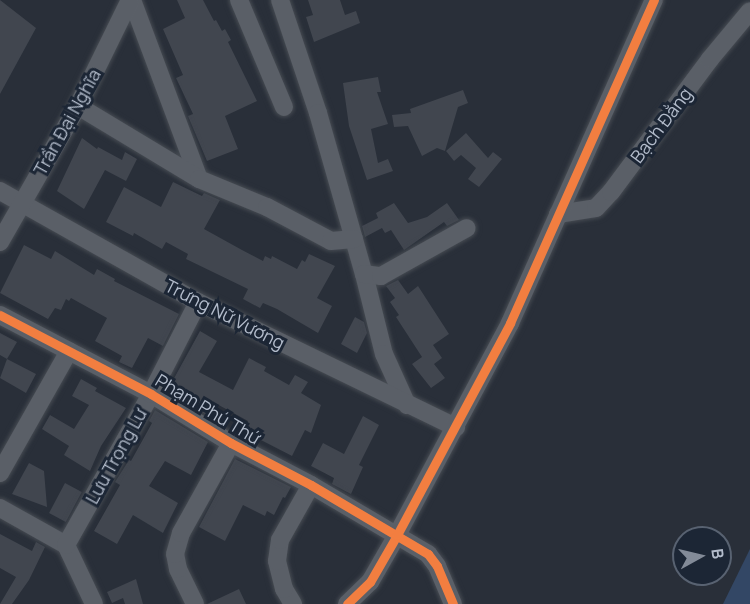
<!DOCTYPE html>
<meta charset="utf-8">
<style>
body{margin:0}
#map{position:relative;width:750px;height:604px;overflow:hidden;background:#292f39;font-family:Manrope,sans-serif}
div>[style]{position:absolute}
.water>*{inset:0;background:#334765}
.building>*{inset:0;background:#41464f;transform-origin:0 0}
.roads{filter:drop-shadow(0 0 2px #464b52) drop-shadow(0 0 2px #464b52)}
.minor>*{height:18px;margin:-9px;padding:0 9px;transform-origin:9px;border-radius:9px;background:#5a5f67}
.cycleway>*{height:9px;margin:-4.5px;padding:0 4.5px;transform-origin:4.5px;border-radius:4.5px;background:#f27e40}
span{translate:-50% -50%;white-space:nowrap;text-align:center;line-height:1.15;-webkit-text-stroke:6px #1c2635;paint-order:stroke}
.street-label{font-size:18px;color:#b3bccb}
.north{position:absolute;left:672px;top:526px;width:60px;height:60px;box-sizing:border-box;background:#1c2635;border:2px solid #586271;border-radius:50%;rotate:82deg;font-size:16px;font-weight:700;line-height:24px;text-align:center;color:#b3bccb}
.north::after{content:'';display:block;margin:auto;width:21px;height:27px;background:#838b98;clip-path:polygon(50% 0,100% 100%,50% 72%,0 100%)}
</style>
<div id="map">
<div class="water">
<div style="clip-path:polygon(750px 549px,750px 604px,723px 604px)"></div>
</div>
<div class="building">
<div style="clip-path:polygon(0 0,36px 28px,0 94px)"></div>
<div style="clip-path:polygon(177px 0,203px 0,214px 21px,216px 20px,222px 31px,225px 29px,231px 40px,228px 42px,257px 101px,225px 116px,238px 149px,207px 161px,188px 116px,193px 114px,176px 78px,183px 75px,163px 29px,185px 18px)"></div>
<div style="clip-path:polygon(308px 0,340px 0,345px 15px,356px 11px,360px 23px,314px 42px,306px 17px,313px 15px)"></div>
<div style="clip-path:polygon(378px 77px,381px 92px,377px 92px,388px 124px,371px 129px,378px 163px,388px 159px,393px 171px,367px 180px,349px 126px,343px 83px)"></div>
<div style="clip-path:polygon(463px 90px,468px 103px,458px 107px,445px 151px,437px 148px,422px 156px,408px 126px,394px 127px,392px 115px,411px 113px,410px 109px)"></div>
<div style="clip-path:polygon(466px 133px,488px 158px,493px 152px,502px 159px,479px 187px,468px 179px,476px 168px,461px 155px,454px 161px,446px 151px)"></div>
<div style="clip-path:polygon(82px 138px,97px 149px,98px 147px,122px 160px,125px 152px,137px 159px,126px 181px,105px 170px,84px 209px,57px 191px)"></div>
<div style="clip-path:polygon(173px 182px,202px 196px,204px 193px,220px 200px,204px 229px,242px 250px,263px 261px,265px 256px,271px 259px,272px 256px,297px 269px,302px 260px,305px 262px,309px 254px,335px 266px,317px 298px,332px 306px,318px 333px,277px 309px,263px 303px,260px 308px,243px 299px,248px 289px,186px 259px,188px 254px,166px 242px,162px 249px,134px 233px,133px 236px,106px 222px,124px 187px,161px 207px)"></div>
<div style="clip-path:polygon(394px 203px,408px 223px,427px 217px,447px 203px,459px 220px,447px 226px,444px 222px,404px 250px,391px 230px,385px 233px,382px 228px,365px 237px,362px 226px,378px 218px,376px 213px)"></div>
<div style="clip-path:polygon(24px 245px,51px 259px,55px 251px,94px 275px,97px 269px,115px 279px,114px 281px,179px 314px,163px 346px,148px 338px,132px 368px,119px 362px,122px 356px,95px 341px,107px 318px,71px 298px,69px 301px,66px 299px,61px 310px,55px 308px,48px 319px,0 293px)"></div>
<div style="clip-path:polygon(398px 280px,408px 294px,418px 286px,449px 334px,433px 345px,442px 358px,434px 364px,445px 378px,431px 388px,412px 364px,422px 357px,396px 317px,399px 315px,390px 302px,395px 298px,386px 286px)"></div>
<div style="clip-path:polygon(355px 317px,364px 322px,367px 333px,357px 353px,341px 344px)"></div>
<div style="clip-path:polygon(200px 331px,217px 341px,199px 372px,233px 390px,249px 358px,266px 367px,264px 371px,289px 385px,295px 375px,308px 382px,301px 393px,321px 405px,311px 433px,305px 430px,292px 456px,243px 431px,248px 421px,215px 403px,208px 416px,167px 391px)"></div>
<div style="clip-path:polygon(0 333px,17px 342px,7px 359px,0 355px)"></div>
<div style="clip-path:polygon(7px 359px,36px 374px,26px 393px,0 378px)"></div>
<div style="clip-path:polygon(81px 379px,97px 388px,95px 391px,126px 408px,101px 446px,90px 471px,64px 455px,69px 446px,42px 429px,50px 415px,74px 429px,89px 405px,72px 396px)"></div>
<div style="clip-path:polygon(155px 410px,208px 442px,191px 475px,165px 461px,149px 486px,178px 503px,163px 533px,133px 515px,117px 544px,94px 531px,120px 485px,115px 482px,129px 460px,131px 461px,152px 423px,149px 421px)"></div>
<div style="clip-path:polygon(363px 416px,379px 425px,359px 465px,363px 467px,351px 494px,332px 484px,334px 478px,311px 466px,323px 443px,344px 454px)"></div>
<div style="clip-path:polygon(235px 459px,291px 487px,285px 498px,283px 497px,274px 515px,267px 511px,265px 516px,243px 505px,225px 541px,199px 527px)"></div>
<div style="clip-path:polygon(29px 463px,44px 471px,47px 507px,12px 494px)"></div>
<div style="left:65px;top:483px;width:19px;height:34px;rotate:28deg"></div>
<div style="clip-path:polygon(0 534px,32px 551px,36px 542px,45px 547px,29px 580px,12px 604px,0 604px,16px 577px,0 568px)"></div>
<div style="clip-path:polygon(136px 579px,143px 604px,125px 604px,123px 598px,112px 603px,107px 592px)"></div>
<div style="clip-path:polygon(239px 589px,246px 604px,207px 604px)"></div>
</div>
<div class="roads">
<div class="minor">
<div style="left:132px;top:0;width:191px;rotate:69.5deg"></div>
<div style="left:239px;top:0;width:116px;rotate:67.2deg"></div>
<div style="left:280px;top:0;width:119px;rotate:71.4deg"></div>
<div style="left:318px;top:113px;width:167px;rotate:74.1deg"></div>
<div style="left:364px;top:274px;width:82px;rotate:76deg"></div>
<div style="left:384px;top:354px;width:56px;rotate:65.7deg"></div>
<div style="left:78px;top:106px;width:141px;rotate:31.1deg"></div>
<div style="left:199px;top:179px;width:74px;rotate:22.4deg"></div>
<div style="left:267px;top:207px;width:72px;rotate:28deg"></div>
<div style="left:331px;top:241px;width:23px;rotate:-5deg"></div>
<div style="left:0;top:191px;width:227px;rotate:29.3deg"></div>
<div style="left:198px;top:302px;width:287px;rotate:25.9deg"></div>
<div style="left:558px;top:214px;width:38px;rotate:-9deg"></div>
<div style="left:596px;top:208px;width:22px;rotate:-47deg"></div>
<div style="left:611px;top:192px;width:166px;rotate:-53.3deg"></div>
<div style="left:710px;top:59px;width:62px;rotate:-50.2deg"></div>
<div style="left:0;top:242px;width:157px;rotate:-60.2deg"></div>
<div style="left:78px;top:106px;width:118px;rotate:-63.9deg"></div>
<div style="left:364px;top:274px;width:17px;rotate:7deg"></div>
<div style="left:381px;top:276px;width:98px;rotate:-29.2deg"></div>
<div style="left:0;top:315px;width:170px;rotate:27.6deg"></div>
<div style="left:151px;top:394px;width:94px;rotate:31.5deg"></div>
<div style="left:231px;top:443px;width:90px;rotate:27.7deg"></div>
<div style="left:311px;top:485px;width:136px;rotate:30.5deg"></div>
<div style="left:428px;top:554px;width:15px;rotate:53deg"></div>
<div style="left:437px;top:566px;width:41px;rotate:67.2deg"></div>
<div style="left:0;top:473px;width:140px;rotate:-60.5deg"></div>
<div style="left:0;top:508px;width:76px;rotate:29.3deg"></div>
<div style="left:66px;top:545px;width:65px;rotate:64.6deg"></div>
<div style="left:66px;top:545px;width:173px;rotate:-60.6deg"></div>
<div style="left:151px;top:394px;width:103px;rotate:-62.9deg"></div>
<div style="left:195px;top:604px;width:39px;rotate:-116deg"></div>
<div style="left:178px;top:569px;width:15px;rotate:-101deg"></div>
<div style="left:175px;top:554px;width:22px;rotate:-74deg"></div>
<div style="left:181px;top:533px;width:103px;rotate:-60.9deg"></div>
<div style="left:293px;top:604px;width:17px;rotate:-121deg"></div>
<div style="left:284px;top:589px;width:29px;rotate:-104deg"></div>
<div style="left:277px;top:561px;width:21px;rotate:-82deg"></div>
<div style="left:280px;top:540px;width:63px;rotate:-60.6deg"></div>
<div style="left:347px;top:604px;width:32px;rotate:-44deg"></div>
<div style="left:370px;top:582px;width:54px;rotate:-60.1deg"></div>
<div style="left:397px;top:535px;width:240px;rotate:-61.9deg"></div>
<div style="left:510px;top:323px;width:354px;rotate:-66deg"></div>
</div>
</div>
<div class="cycleway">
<div style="left:0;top:315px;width:170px;rotate:27.6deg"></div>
<div style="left:151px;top:394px;width:94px;rotate:31.5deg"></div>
<div style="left:231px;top:443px;width:90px;rotate:27.7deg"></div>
<div style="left:311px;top:485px;width:136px;rotate:30.5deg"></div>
<div style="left:428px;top:554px;width:15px;rotate:53deg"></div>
<div style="left:437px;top:566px;width:41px;rotate:67.2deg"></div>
<div style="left:347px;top:604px;width:32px;rotate:-44deg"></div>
<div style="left:370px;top:582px;width:54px;rotate:-60.1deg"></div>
<div style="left:397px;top:535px;width:240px;rotate:-61.9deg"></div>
<div style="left:510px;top:323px;width:354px;rotate:-66deg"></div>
</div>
<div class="street-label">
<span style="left:67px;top:122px;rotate:-61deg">Trần Đại Nghĩa</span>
<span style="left:661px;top:125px;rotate:-53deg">Bạch Đằng</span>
<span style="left:225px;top:314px;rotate:27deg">Trưng Nữ Vương</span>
<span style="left:208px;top:409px;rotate:31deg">Phạm Phú Thứ</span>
<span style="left:116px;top:456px;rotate:-61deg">Lưu Trọng Lư</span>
</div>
<div class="north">B</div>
</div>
